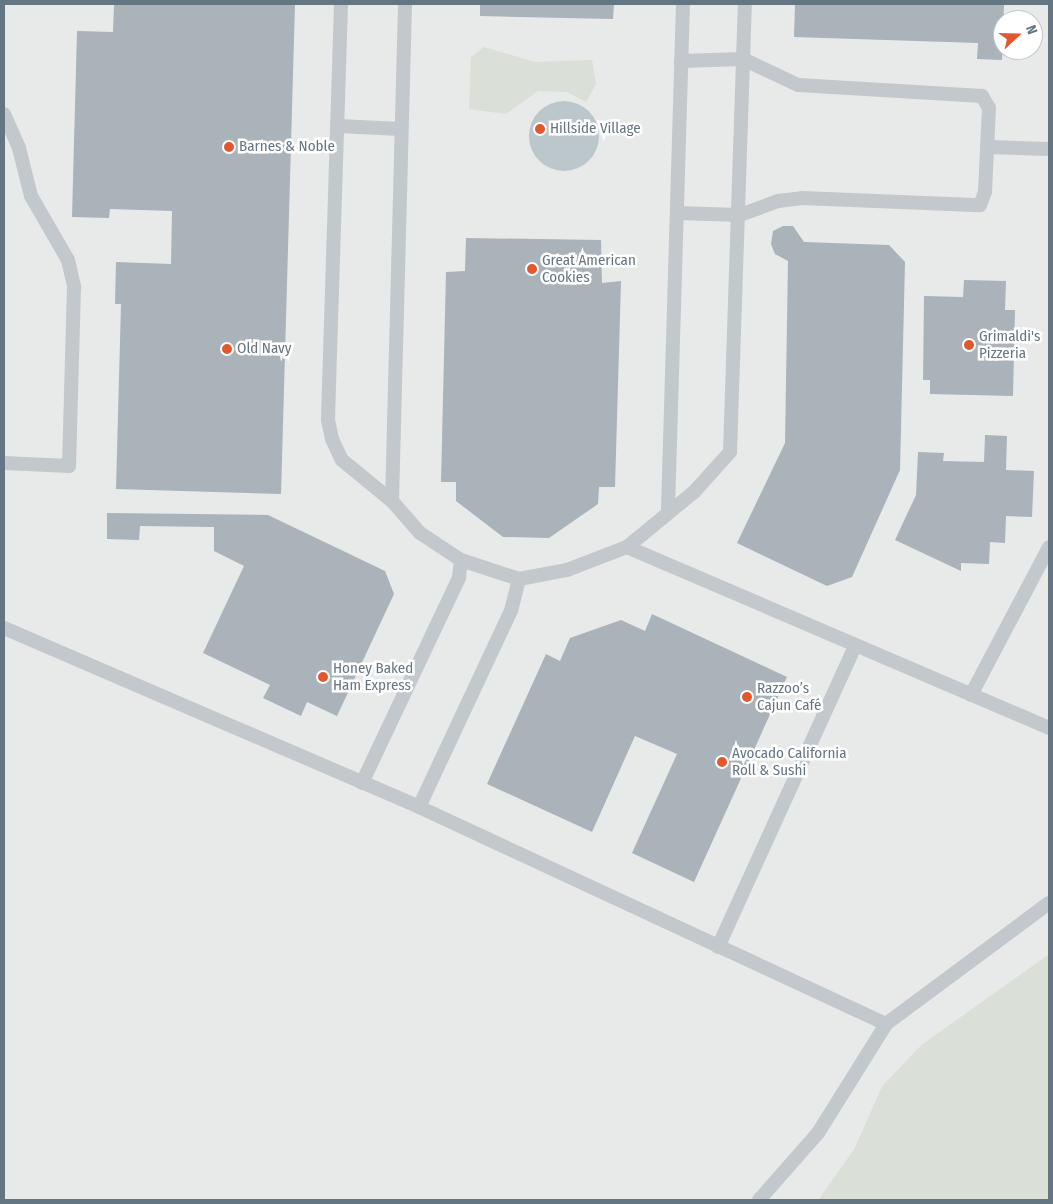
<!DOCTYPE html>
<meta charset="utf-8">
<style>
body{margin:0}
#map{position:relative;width:1053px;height:1204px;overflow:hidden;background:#fafaf8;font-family:"Fira Sans Condensed",sans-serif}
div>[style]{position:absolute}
.built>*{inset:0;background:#e8e9e9}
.green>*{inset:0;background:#dadfd7}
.water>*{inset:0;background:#bbc7cb}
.round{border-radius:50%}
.building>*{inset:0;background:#aab3b9}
.lane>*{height:14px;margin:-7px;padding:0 7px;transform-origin:7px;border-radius:7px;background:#c3c8cc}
.dots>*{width:14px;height:14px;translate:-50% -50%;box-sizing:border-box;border:2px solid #fff;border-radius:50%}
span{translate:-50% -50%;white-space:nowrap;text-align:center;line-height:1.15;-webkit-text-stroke:5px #fff;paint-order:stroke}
.poi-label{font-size:15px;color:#657683}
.left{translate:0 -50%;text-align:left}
.frame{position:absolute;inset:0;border:5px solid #657683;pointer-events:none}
.north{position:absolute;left:993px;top:10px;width:50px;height:50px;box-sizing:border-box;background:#fff;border:1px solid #c1c8cd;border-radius:50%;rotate:69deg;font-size:14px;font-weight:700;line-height:20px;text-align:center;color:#657683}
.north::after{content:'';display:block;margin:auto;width:18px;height:22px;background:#e4572e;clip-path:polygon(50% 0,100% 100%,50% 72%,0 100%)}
</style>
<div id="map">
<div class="built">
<div style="clip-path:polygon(evenodd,4px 4px,1049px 4px,1049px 954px,921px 1045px,882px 1086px,854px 1149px,818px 1200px,4px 1200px,4px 4px,1003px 20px,1033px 20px,1033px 50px,1003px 50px,1003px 20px)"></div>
</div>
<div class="green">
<div style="clip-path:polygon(484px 47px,535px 62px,592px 60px,596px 84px,586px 102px,567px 92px,538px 91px,506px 114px,469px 109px,471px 57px)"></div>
<div style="clip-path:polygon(1049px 954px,1049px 1200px,818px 1200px,854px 1149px,882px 1086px,921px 1045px)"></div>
</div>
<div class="water">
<div class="round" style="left:529px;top:101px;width:70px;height:70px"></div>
</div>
<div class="building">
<div style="clip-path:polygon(114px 4px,295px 4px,281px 494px,116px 489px,121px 304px,115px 304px,116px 262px,171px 264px,172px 211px,110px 209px,109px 218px,72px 217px,77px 31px,113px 32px)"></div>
<div style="clip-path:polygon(480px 4px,614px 4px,613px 19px,480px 16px)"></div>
<div style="clip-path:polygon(795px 4px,1004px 4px,1002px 60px,977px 59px,978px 43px,794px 37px)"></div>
<div style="clip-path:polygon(783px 226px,793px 226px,804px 242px,889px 245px,905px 262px,900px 470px,852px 577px,827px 586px,737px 543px,785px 443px,788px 261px,775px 254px,771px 244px,773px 231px)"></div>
<div style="clip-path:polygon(466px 238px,601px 240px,602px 283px,621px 281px,615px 487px,599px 487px,598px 504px,549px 538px,503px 537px,456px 501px,456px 482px,441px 482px,446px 272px,465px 271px)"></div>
<div style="clip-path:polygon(964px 280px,1006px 281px,1005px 310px,1015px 310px,1013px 396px,930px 394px,930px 380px,923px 380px,924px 296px,963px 297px)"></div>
<div style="clip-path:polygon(985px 435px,1007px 436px,1006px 470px,1034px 471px,1032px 517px,1006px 516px,1005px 543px,990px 542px,989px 564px,961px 563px,961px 571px,895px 540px,916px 495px,918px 452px,944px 453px,943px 461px,984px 462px)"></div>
<div style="clip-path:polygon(107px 513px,268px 515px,385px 571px,394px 594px,337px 716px,307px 702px,301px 716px,263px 698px,270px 685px,203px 653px,244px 566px,214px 551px,214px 527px,140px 526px,139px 540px,107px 539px)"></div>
<div style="clip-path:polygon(652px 614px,787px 677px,694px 882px,632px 853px,677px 754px,635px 736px,592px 832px,487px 784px,546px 654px,560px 661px,570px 638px,621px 620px,645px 631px)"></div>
</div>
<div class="lane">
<div style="left:341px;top:4px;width:416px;rotate:91.8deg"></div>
<div style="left:328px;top:420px;width:19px;rotate:78deg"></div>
<div style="left:332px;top:439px;width:23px;rotate:65deg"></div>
<div style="left:342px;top:460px;width:65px;rotate:39.4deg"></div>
<div style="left:392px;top:501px;width:43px;rotate:48.8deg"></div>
<div style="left:420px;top:533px;width:49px;rotate:33.4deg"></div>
<div style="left:461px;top:560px;width:61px;rotate:18.1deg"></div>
<div style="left:519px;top:579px;width:49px;rotate:-10.6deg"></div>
<div style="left:567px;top:570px;width:64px;rotate:-21deg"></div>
<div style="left:627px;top:547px;width:87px;rotate:-39.4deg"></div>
<div style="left:694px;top:492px;width:54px;rotate:-48deg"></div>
<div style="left:730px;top:452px;width:448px;rotate:-88.1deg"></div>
<div style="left:4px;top:114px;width:37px;rotate:66deg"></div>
<div style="left:19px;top:148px;width:49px;rotate:76deg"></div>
<div style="left:31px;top:196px;width:74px;rotate:60deg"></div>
<div style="left:68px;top:260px;width:28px;rotate:77deg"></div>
<div style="left:74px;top:287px;width:179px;rotate:91.6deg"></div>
<div style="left:69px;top:466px;width:65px;rotate:-177.4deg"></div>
<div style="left:338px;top:126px;width:63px;rotate:2.7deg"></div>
<div style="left:987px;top:147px;width:62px;rotate:1.8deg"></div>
<div style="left:677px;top:213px;width:63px;rotate:1.8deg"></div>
<div style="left:740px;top:215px;width:40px;rotate:-20.2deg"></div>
<div style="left:778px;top:201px;width:24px;rotate:-7deg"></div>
<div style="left:802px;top:198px;width:178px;rotate:2.3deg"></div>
<div style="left:980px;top:205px;width:14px;rotate:-69deg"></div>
<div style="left:985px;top:192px;width:84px;rotate:-87.3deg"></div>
<div style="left:989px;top:108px;width:14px;rotate:-120deg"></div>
<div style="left:982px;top:96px;width:184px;rotate:-176.6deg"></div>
<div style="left:798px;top:85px;width:61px;rotate:-154.7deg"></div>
<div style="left:743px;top:59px;width:62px;rotate:178.2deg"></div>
<div style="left:392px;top:501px;width:497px;rotate:-88.5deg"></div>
<div style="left:668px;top:509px;width:505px;rotate:-88.3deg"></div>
<div style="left:627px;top:547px;width:459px;rotate:23.2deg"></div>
<div style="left:4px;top:628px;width:452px;rotate:23.3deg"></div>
<div style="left:419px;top:807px;width:515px;rotate:24.92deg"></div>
<div style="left:971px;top:695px;width:167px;rotate:-62.2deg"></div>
<div style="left:362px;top:783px;width:227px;rotate:-64.7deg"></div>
<div style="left:459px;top:578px;width:18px;rotate:-84deg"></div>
<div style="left:419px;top:807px;width:217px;rotate:-64.9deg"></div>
<div style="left:511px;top:611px;width:33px;rotate:-76deg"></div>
<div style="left:718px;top:947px;width:330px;rotate:-65.5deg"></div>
<div style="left:759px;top:1200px;width:89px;rotate:-48.6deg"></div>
<div style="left:818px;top:1133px;width:128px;rotate:-58deg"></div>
<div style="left:886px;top:1024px;width:203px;rotate:-36.6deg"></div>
</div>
<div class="dots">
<div style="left:540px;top:129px;background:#e4572e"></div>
<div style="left:229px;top:147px;background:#e4572e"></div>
<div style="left:532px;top:269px;background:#e4572e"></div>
<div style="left:969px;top:345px;background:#e4572e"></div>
<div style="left:227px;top:349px;background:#e4572e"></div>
<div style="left:323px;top:677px;background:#e4572e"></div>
<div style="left:747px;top:697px;background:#e4572e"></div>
<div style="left:722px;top:762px;background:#e4572e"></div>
</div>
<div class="poi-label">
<span class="left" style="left:550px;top:129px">Hillside Village</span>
<span class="left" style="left:239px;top:147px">Barnes &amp; Noble</span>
<span class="left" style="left:542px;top:269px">Great American<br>Cookies</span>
<span class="left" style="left:979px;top:345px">Grimaldi's<br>Pizzeria</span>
<span class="left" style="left:237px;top:349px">Old Navy</span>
<span class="left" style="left:333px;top:677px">Honey Baked<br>Ham Express</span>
<span class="left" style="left:757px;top:697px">Razzoo’s<br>Cajun Café</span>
<span class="left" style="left:732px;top:762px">Avocado California<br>Roll &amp; Sushi</span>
</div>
<div class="frame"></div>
<div class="north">N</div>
</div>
